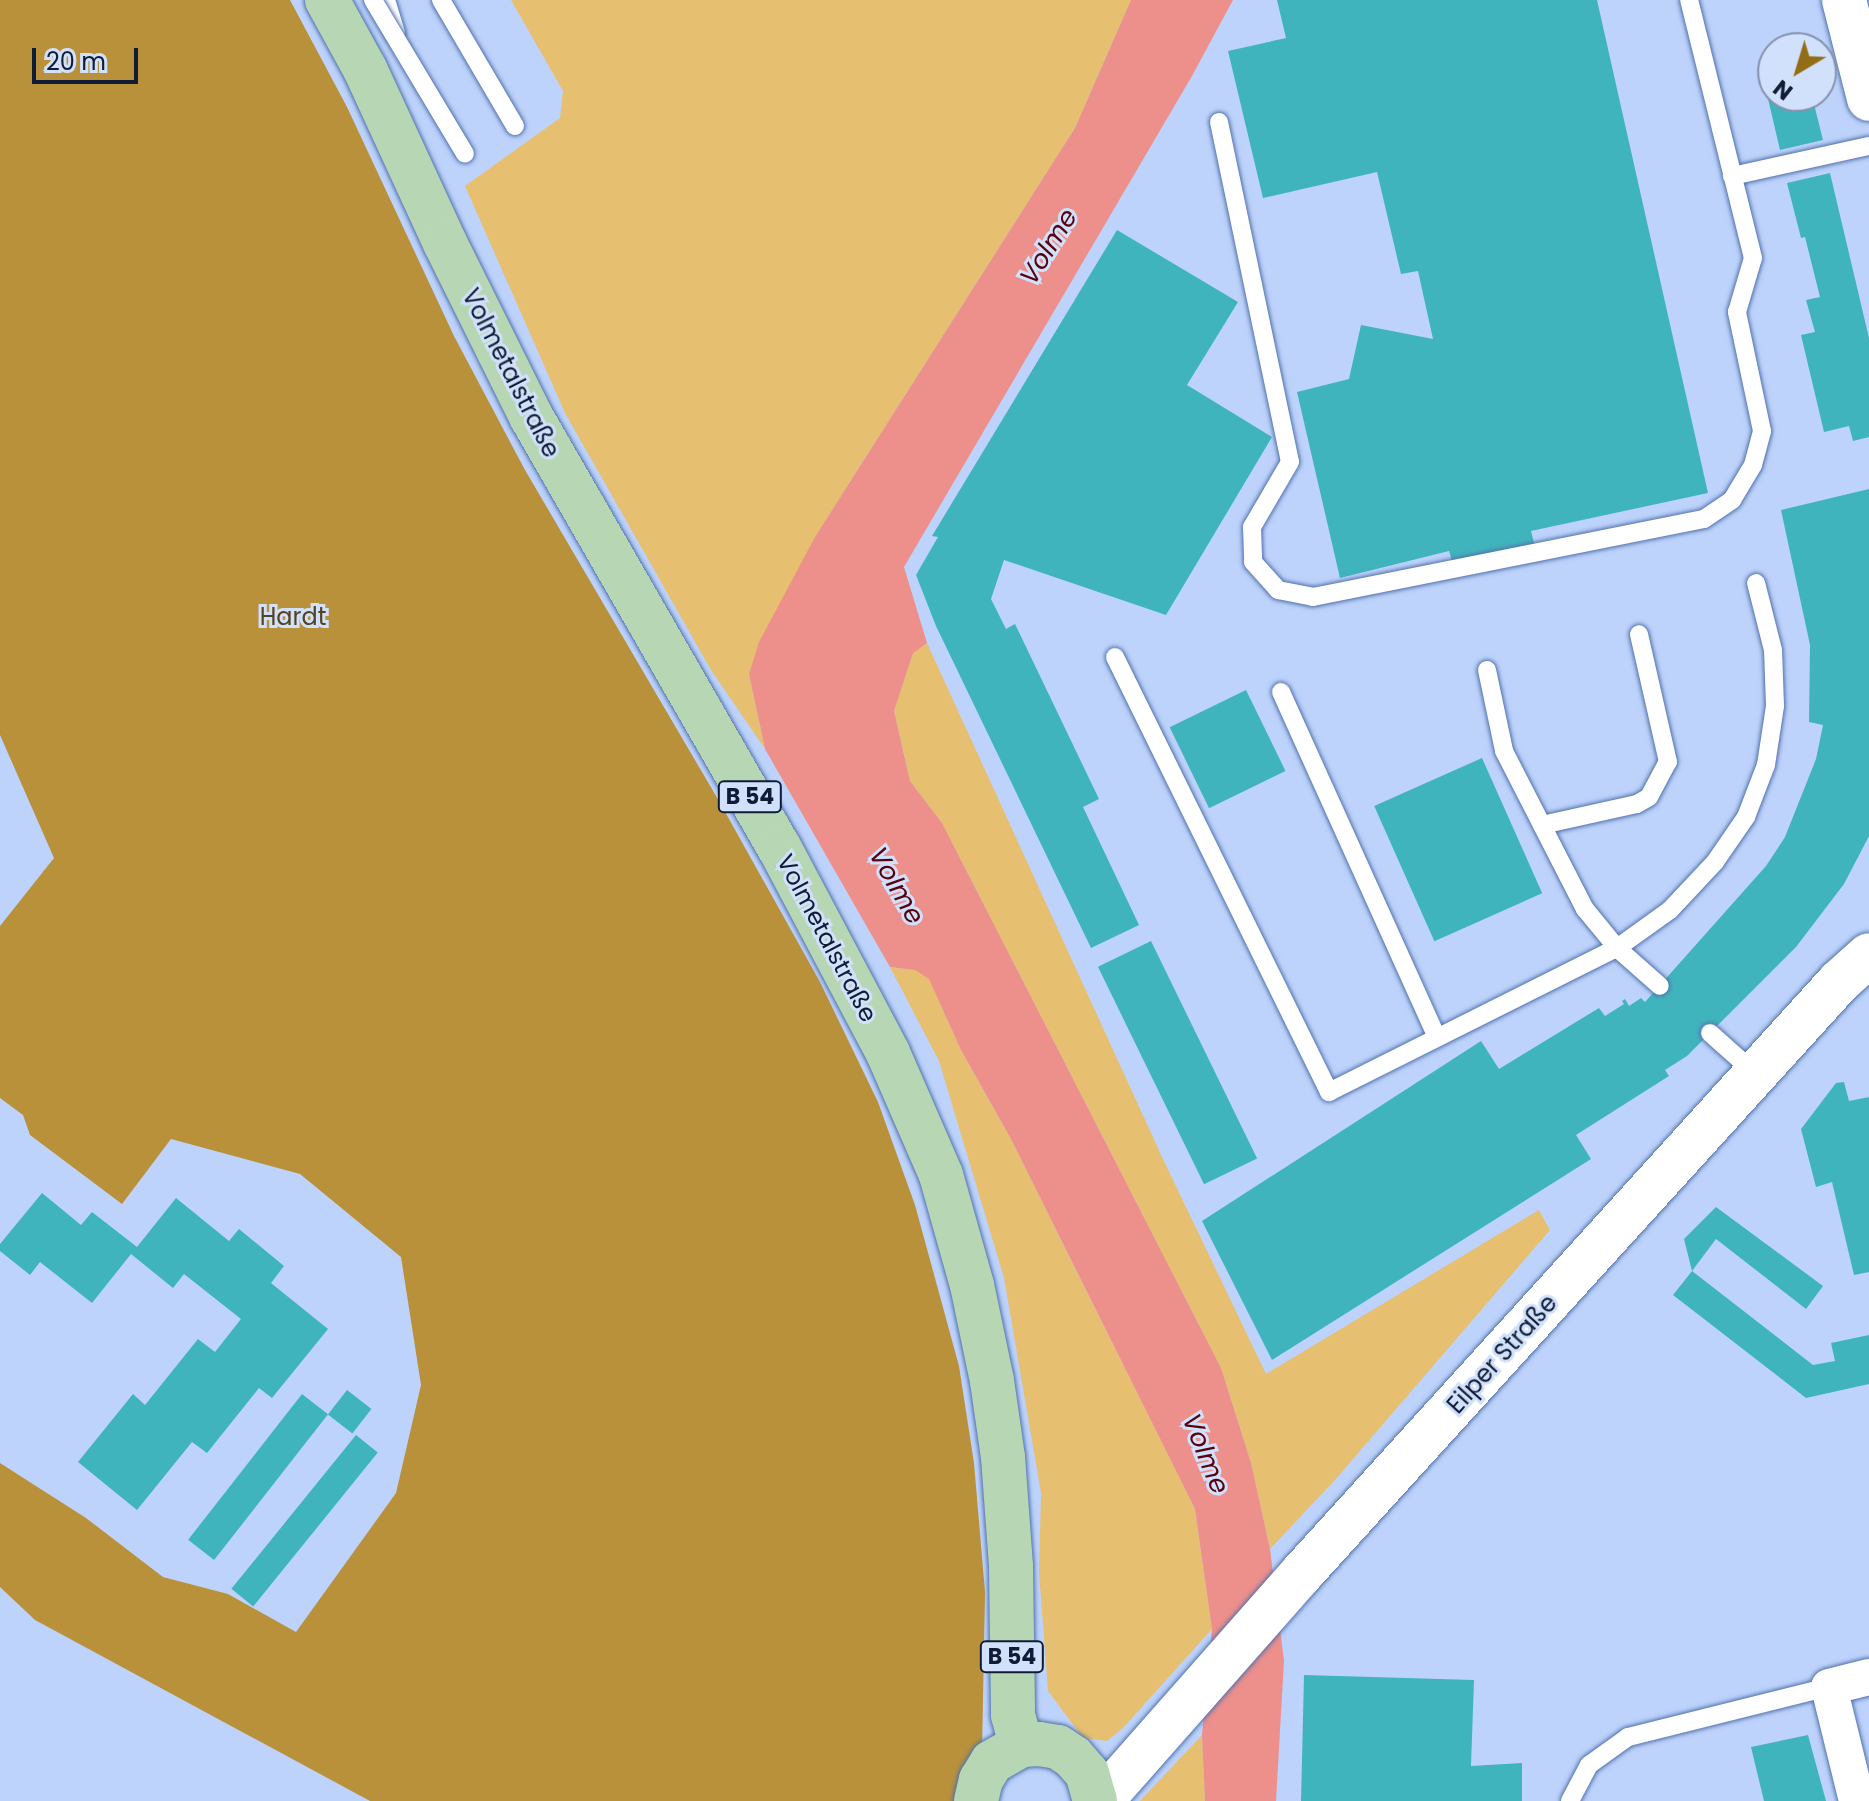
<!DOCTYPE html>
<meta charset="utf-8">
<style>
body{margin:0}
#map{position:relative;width:1869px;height:1801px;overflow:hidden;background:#bdd3fb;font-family:Poppins,sans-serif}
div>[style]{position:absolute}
.green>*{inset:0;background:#e7bf70}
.forest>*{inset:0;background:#ba913b}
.water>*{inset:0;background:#ed8f8b}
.building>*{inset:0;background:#40b4bd;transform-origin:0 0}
.roads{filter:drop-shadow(0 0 2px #5171ae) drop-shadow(0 0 2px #5171ae)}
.lane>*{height:18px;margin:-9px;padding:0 9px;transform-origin:9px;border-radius:9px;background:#fff}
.street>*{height:36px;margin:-18px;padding:0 18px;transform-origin:18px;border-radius:18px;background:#fff}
.secondary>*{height:44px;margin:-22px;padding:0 22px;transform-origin:22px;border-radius:22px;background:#fff}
.primary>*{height:44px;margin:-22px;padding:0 22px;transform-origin:22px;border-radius:22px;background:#b7d7b4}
.bridges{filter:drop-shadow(0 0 2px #5171ae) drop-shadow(0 0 2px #5171ae)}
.lane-bridge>*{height:18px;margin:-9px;padding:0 9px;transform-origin:9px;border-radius:9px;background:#fff}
span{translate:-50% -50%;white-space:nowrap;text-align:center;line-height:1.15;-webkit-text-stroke:6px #d1e0fb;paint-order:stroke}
.shield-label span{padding:2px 6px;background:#d1e0fb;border:2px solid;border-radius:6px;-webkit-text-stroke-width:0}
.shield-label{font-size:22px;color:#101c35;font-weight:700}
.street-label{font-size:24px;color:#101c35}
.park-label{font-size:24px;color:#55431f}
.water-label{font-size:26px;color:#58020d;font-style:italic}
.north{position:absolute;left:1757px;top:32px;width:80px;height:80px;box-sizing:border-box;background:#d1e0fb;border:2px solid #8492ac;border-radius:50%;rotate:218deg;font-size:22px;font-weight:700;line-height:32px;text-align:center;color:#101c35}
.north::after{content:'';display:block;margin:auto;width:28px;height:36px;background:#936d16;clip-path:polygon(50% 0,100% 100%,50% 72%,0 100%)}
.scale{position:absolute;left:32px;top:48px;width:106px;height:36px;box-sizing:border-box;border:4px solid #101c35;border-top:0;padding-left:10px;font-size:24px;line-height:28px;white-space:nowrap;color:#101c35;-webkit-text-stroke:6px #d1e0fb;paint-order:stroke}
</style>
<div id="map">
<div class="green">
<div style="clip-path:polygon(511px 0,1131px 0,1075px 128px,815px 537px,749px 674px,765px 749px,711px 670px,565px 413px,465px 186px,560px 118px,563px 91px)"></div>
<div style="clip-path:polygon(927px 643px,1162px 1157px,1266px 1374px,1539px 1210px,1550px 1230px,1335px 1480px,1270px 1549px,1251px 1463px,1221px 1368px,942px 823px,910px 781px,894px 711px,913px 652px)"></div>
<div style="clip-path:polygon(890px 967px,915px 970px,929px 978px,961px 1050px,1011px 1139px,1195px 1509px,1212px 1629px,1123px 1728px,1107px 1741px,1083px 1738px,1048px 1691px,1039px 1572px,1041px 1493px,1004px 1278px,939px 1061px)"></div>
<div style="clip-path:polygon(1202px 1735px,1205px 1801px,1140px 1801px)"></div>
</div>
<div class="forest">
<div style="clip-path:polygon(0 0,290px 0,347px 107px,454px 336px,525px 470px,719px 801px,820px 982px,878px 1102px,915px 1205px,959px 1366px,974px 1463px,985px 1592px,982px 1752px,966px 1801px,370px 1801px,35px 1620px,0 1587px,0 1463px,86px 1518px,163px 1577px,228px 1594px,296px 1632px,396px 1493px,421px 1385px,401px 1257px,300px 1174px,171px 1139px,122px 1204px,30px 1135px,23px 1115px,0 1098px,0 926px,54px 858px,0 735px)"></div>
</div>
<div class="water">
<div style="clip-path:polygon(1131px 0,1233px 0,1192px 76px,904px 567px,927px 643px,913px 653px,894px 711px,910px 781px,942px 823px,1221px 1368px,1251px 1463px,1270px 1549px,1284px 1661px,1276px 1801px,1205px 1801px,1202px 1735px,1212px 1629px,1195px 1509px,1011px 1139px,961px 1050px,929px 979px,915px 970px,890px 967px,765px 749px,749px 674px,759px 642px,815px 537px,1075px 128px)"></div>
</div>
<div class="building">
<div style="clip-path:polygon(1277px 0,1597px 0,1708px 493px,1531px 531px,1535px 547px,1452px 561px,1449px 551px,1340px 578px,1297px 392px,1349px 379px,1361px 325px,1433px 339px,1418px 271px,1401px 274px,1377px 172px,1263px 198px,1228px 51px,1286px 38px)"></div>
<div style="clip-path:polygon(1773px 70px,1773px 96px,1812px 96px,1823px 140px,1780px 150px,1762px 73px)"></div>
<div style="clip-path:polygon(1830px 173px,1869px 338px,1869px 437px,1853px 441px,1849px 426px,1824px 432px,1801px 335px,1815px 332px,1806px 300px,1820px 297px,1805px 237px,1801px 238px,1787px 183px)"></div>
<div style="clip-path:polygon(1117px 230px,1238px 302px,1187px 385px,1272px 437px,1166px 615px,1004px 560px,991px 599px,1006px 629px,1015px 624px,1099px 799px,1083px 807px,1139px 925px,1091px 948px,936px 626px,916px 575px,938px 537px,932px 536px)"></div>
<div style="clip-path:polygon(1869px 489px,1869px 836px,1844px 884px,1796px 947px,1687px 1056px,1665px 1070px,1669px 1076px,1576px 1135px,1591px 1159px,1272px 1360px,1202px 1221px,1481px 1041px,1499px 1069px,1599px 1008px,1605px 1016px,1624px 1004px,1622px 1001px,1625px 999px,1629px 1006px,1641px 998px,1645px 1002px,1766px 866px,1785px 837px,1816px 759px,1823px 725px,1809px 722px,1810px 645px,1781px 510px)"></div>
<div style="left:1246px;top:690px;width:90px;height:85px;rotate:64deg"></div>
<div style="left:1482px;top:758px;width:148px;height:118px;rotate:66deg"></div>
<div style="left:1151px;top:941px;width:242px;height:59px;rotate:64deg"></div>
<div style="clip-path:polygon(1844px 1082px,1849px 1101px,1869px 1097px,1869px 1272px,1854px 1275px,1832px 1182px,1816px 1187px,1801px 1129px,1836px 1083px)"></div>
<div style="clip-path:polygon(42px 1193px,81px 1225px,92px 1212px,137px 1247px,176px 1198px,229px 1241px,239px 1229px,284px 1266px,271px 1283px,328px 1329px,272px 1398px,259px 1388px,207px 1453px,192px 1442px,137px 1510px,78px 1462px,133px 1394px,145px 1405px,198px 1339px,215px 1352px,241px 1319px,184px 1274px,173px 1288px,131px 1254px,92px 1303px,40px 1262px,30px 1275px,0 1251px,0 1244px)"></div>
<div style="clip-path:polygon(1716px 1207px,1823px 1286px,1806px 1309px,1716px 1239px,1692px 1271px,1684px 1239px)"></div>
<div style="clip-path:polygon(1692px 1271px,1813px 1365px,1835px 1361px,1831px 1343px,1869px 1335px,1869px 1384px,1806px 1398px,1673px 1295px)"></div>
<div style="left:347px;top:1390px;width:31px;height:31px;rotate:38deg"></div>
<div style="left:302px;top:1394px;width:33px;height:185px;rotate:38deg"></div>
<div style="left:356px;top:1435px;width:28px;height:198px;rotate:39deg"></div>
<div style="clip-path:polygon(1304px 1675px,1474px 1680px,1471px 1766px,1522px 1763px,1522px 1801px,1301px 1801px)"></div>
<div style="clip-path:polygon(1808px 1735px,1826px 1801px,1764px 1801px,1751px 1747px)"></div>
</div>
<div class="roads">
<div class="lane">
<div style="left:386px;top:0;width:34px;rotate:73deg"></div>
<div style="left:441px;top:0;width:146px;rotate:59.6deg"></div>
<div style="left:1219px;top:122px;width:347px;rotate:78.2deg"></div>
<div style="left:1290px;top:462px;width:75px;rotate:120.3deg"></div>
<div style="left:1252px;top:527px;width:35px;rotate:88deg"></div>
<div style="left:1253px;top:562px;width:38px;rotate:48deg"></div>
<div style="left:1278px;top:590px;width:36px;rotate:11deg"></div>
<div style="left:1313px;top:597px;width:399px;rotate:-11.3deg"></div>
<div style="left:1704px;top:519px;width:34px;rotate:-34deg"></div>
<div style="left:1732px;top:500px;width:41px;rotate:-59deg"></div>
<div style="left:1753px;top:465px;width:35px;rotate:-75deg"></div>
<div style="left:1762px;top:431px;width:122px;rotate:-101.9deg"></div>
<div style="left:1737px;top:312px;width:56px;rotate:-73.5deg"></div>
<div style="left:1753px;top:258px;width:266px;rotate:-103.9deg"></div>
<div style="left:1732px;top:176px;width:140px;rotate:-12.4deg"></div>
<div style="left:1115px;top:657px;width:485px;rotate:63.8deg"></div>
<div style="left:1329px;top:1092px;width:322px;rotate:-26.6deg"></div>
<div style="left:1617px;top:948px;width:65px;rotate:-35.6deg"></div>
<div style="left:1670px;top:910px;width:66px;rotate:-46.8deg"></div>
<div style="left:1715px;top:862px;width:55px;rotate:-55.4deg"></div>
<div style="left:1746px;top:817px;width:56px;rotate:-69deg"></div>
<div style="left:1766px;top:765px;width:60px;rotate:-81.3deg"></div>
<div style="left:1775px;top:706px;width:56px;rotate:-92deg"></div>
<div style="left:1773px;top:650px;width:69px;rotate:-104.2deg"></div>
<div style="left:1487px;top:670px;width:83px;rotate:78.1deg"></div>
<div style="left:1504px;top:751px;width:178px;rotate:62.9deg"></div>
<div style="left:1585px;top:909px;width:50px;rotate:50.6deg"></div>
<div style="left:1617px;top:948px;width:57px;rotate:41.5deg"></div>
<div style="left:1281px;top:692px;width:379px;rotate:65.7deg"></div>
<div style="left:1542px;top:825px;width:97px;rotate:-12.5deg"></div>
<div style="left:1637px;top:804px;width:14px;rotate:-30deg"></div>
<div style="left:1649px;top:797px;width:40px;rotate:-62deg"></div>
<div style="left:1668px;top:762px;width:131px;rotate:-102.8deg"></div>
<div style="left:1710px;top:1033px;width:62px;rotate:41.7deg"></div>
<div style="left:1570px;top:1801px;width:41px;rotate:-62.2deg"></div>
<div style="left:1589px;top:1765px;width:48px;rotate:-35.7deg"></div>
<div style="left:1628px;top:1737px;width:207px;rotate:-14deg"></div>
</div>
<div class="street">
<div style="left:1857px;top:1801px;width:117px;rotate:-103.8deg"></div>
<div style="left:1829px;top:1687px;width:41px;rotate:-14deg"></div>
</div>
<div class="secondary">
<div style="left:1844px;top:0;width:102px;rotate:75.8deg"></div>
<div style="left:1101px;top:1801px;width:304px;rotate:-48.6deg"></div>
<div style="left:1302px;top:1573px;width:799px;rotate:-47.74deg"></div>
<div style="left:1839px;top:982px;width:40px;rotate:-42deg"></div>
</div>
<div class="primary">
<div style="left:327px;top:0;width:79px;rotate:61.2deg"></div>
<div style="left:365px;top:69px;width:192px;rotate:65.3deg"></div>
<div style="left:445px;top:243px;width:195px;rotate:63.6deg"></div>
<div style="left:532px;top:418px;width:495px;rotate:60.1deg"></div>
<div style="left:779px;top:847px;width:233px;rotate:62.1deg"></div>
<div style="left:888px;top:1053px;width:133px;rotate:66.5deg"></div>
<div style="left:941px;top:1175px;width:114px;rotate:74.3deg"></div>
<div style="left:972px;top:1285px;width:98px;rotate:78.2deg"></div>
<div style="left:992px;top:1381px;width:77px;rotate:81.8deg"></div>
<div style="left:1003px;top:1457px;width:110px;rotate:85.8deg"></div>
<div style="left:1011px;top:1567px;width:148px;rotate:89.2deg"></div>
<div style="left:1013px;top:1715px;width:31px;rotate:75deg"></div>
<div style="left:976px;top:1801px;width:22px;rotate:-77deg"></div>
<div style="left:981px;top:1780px;width:21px;rotate:-59deg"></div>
<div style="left:992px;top:1762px;width:34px;rotate:-30deg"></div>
<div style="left:1021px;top:1745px;width:18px;rotate:-3deg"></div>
<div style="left:1039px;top:1744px;width:19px;rotate:9deg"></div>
<div style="left:1058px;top:1747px;width:18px;rotate:34deg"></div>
<div style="left:1073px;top:1757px;width:21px;rotate:49deg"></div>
<div style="left:1087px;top:1773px;width:29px;rotate:74deg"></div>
</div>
</div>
<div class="bridges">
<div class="lane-bridge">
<div style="left:373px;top:0;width:179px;rotate:59.1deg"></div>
</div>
</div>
<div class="shield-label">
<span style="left:750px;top:797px">B 54</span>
<span style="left:1012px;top:1657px">B 54</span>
</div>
<div class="street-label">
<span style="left:511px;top:373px;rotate:63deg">Volmetalstraße</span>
<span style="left:827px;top:938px;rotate:62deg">Volmetalstraße</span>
<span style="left:1502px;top:1354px;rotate:-48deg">Eilper Straße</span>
</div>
<div class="park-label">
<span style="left:293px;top:617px">Hardt</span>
</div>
<div class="water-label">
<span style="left:1049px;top:247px;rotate:-58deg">Volme</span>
<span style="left:896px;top:886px;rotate:60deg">Volme</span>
<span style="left:1205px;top:1454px;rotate:68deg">Volme</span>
</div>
<div class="north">N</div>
<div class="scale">20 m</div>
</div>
